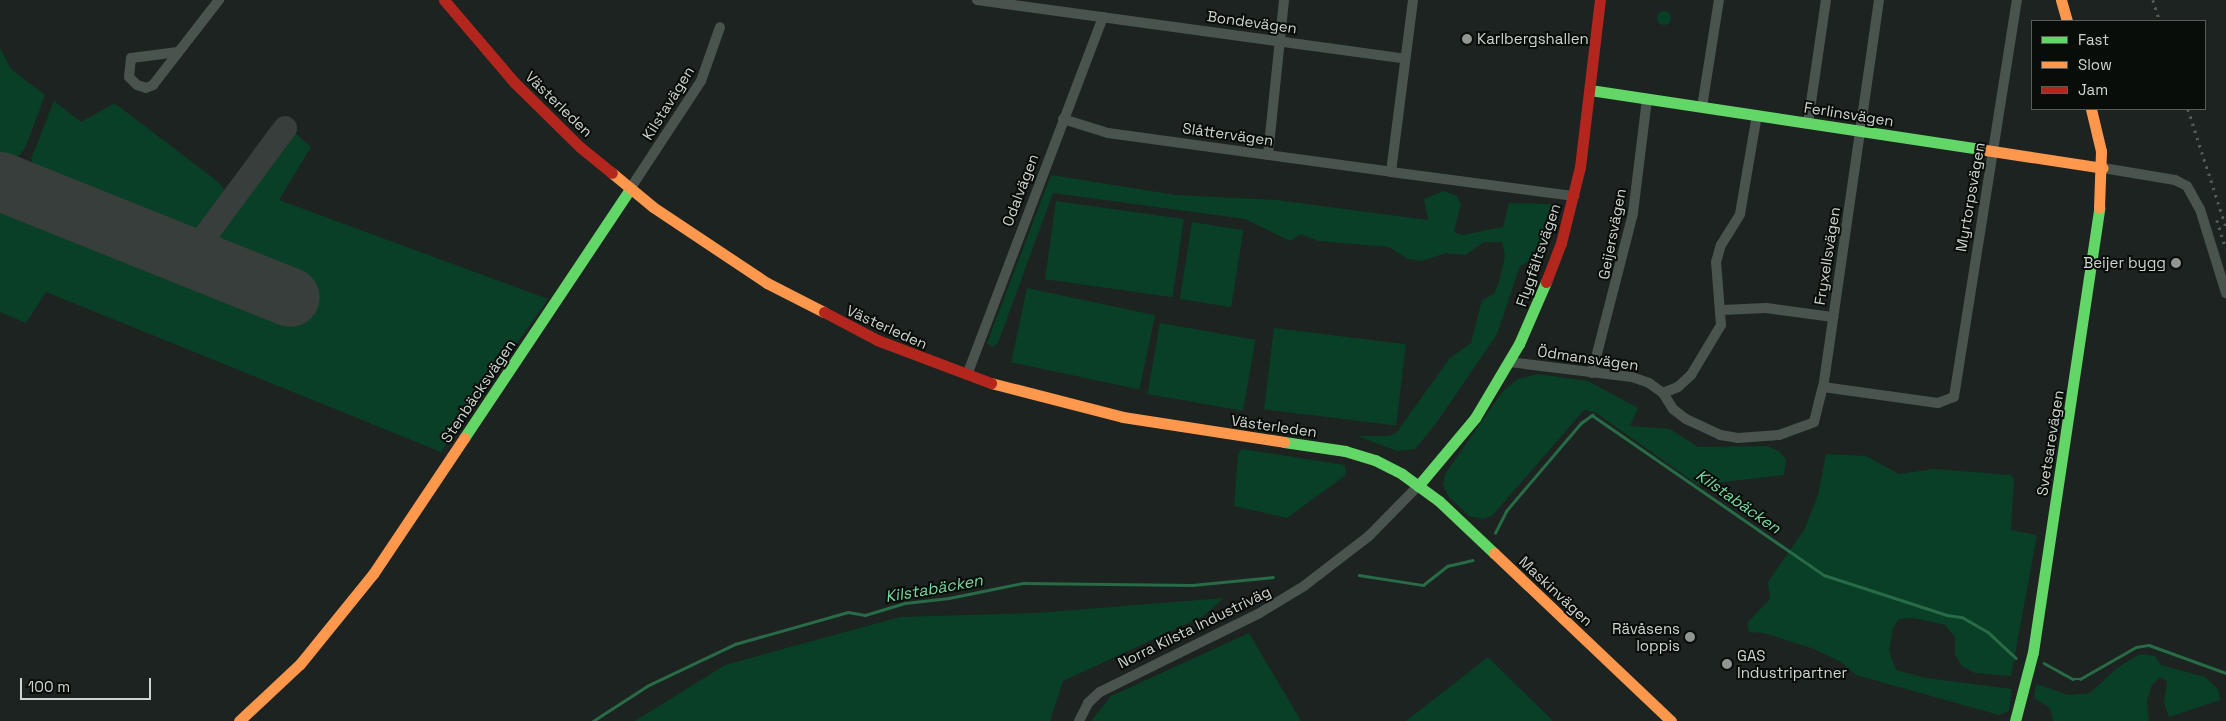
<!DOCTYPE html>
<meta charset="utf-8">
<style>
body{margin:0}
#map{position:relative;width:2226px;height:721px;overflow:hidden;background:#1d2320;font-family:"Space Grotesk",sans-serif}
div>[style]{position:absolute}
.green>*{inset:0;background:#093f26;transform-origin:0 0}
.round{border-radius:50%}
.stream>*{height:2.5px;margin:-1.25px;padding:0 1.25px;transform-origin:1.25px;border-radius:1.25px;background:#276b47}
.taxiway>*{height:24px;margin:-12px;padding:0 12px;transform-origin:12px;border-radius:12px;background:#383e3b}
.runway>*{height:59px;margin:-29.5px;padding:0 29.5px;transform-origin:29.5px;border-radius:29.5px;background:#383e3b}
.street>*{height:10px;margin:-5px;padding:0 5px;transform-origin:5px;border-radius:5px;background:#4a544e}
.fast>*{height:11px;margin:-5.5px;padding:0 5.5px;transform-origin:5.5px;border-radius:5.5px;background:#63d668}
.slow>*{height:11px;margin:-5.5px;padding:0 5.5px;transform-origin:5.5px;border-radius:5.5px;background:#ff974d}
.jam>*{height:11px;margin:-5.5px;padding:0 5.5px;transform-origin:5.5px;border-radius:5.5px;background:#b3261e}
.rail>*{height:2.5px;margin-top:-1.25px;transform-origin:0;background:repeating-linear-gradient(90deg,#545a56 0 2.5px,transparent 0 7.5px)}
.dots>*{width:14px;height:14px;translate:-50% -50%;box-sizing:border-box;border:2px solid #080d0a;border-radius:50%}
span{translate:-50% -50%;white-space:nowrap;text-align:center;line-height:1.15;-webkit-text-stroke:4px #080d0a;paint-order:stroke}
.street-label{font-size:15px;color:#ced5d0}
.poi-label{font-size:15px;color:#ced5d0}
.left{translate:0 -50%;text-align:left}
.right{translate:-100% -50%;text-align:right}
.water-label{font-size:16px;color:#76dba2;font-style:italic}
.legend{position:absolute;left:2031px;top:20px;width:175px;height:90px;box-sizing:border-box;background:#080d0a;border:1px solid #575d59;margin:0;padding:6px 9px;list-style:none;font-size:15px;color:#ced5d0}
.legend li{display:flex;align-items:center;gap:10px;height:25px}
.legend b{width:25px;border:1px solid #575d59}
.scale{position:absolute;left:20px;top:678px;width:131px;height:22px;box-sizing:border-box;border:2px solid #ced5d0;border-top:0;padding-left:6px;font-size:15px;line-height:18px;white-space:nowrap;color:#ced5d0;-webkit-text-stroke:4px #080d0a;paint-order:stroke}
</style>
<div id="map">
<div class="green">
<div class="round" style="left:1657px;top:11px;width:14px;height:14px"></div>
<div style="clip-path:polygon(0 48px,11px 69px,45px 95px,26px 146px,20px 155px,5px 160px,0 158px)"></div>
<div style="clip-path:polygon(54px 101px,81px 122px,113px 104px,117px 105px,217px 181px,226px 191px,225px 197px,198px 233px,191px 235px,39px 173px,31px 159px)"></div>
<div style="clip-path:polygon(292px 130px,311px 147px,279px 200px,548px 299px,441px 452px,46px 292px,26px 323px,0 312px,0 202px,283px 316px,298px 278px,224px 247px,218px 235px)"></div>
<div style="clip-path:polygon(1051px 175px,1176px 195px,1276px 200px,1428px 220px,1424px 199px,1444px 191px,1457px 196px,1461px 204px,1454px 232px,1463px 235px,1503px 227px,1509px 203px,1552px 204px,1554px 214px,1550px 237px,1540px 255px,1520px 266px,1497px 334px,1435px 425px,1415px 449px,1397px 451px,1357px 436px,1388px 436px,1396px 433px,1450px 358px,1471px 343px,1482px 300px,1494px 294px,1499px 282px,1505px 256px,1502px 242px,1484px 242px,1465px 255px,1446px 253px,1422px 261px,1408px 259px,1389px 247px,1318px 241px,1301px 234px,1290px 241px,1245px 219px,1053px 193px,998px 343px,992px 347px,987px 343px)"></div>
<div style="left:1056px;top:201px;width:129px;height:79px;rotate:8deg"></div>
<div style="left:1192px;top:222px;width:52px;height:78px;rotate:9deg"></div>
<div style="left:1027px;top:288px;width:131px;height:76px;rotate:12deg"></div>
<div style="left:1160px;top:323px;width:97px;height:72px;rotate:10deg"></div>
<div style="left:1274px;top:328px;width:133px;height:82px;rotate:7deg"></div>
<div style="clip-path:polygon(1538px 374px,1588px 381px,1638px 408px,1630px 426px,1670px 429px,1698px 447px,1767px 446px,1779px 451px,1786px 460px,1784px 475px,1698px 485px,1595px 412px,1584px 410px,1492px 516px,1483px 519px,1469px 516px,1448px 496px,1443px 484px,1445px 474px,1503px 391px,1518px 379px)"></div>
<div style="clip-path:polygon(1242px 449px,1345px 465px,1346px 475px,1287px 518px,1234px 506px,1238px 454px)"></div>
<div style="clip-path:polygon(1826px 454px,1866px 456px,1899px 474px,1934px 469px,2011px 475px,2014px 479px,2011px 530px,2037px 535px,2011px 676px,1975px 673px,1962px 666px,1955px 655px,1955px 637px,1945px 625px,1914px 618px,1899px 619px,1893px 628px,1889px 651px,1896px 670px,1926px 678px,2012px 689px,2009px 711px,1999px 715px,1856px 675px,1841px 662px,1814px 649px,1764px 633px,1749px 632px,1747px 623px,1770px 599px,1768px 582px,1804px 530px,1818px 495px)"></div>
<div style="clip-path:polygon(1224px 598px,1202px 617px,1063px 681px,1050px 721px,635px 721px,725px 665px,900px 617px,1036px 613px)"></div>
<div style="clip-path:polygon(1249px 633px,1301px 721px,1091px 721px,1111px 696px)"></div>
<div style="clip-path:polygon(2140px 654px,2155px 656px,2161px 665px,2205px 677px,2218px 689px,2220px 700px,2169px 717px,2164px 703px,2167px 681px,2160px 677px,2152px 685px,2147px 701px,2149px 721px,2053px 721px,2050px 708px,2034px 698px,2036px 684px,2069px 695px,2090px 693px,2117px 668px)"></div>
<div style="clip-path:polygon(1488px 657px,1553px 721px,1406px 721px)"></div>
</div>
<div class="stream">
<div style="left:1495px;top:533px;width:25px;rotate:-63deg"></div>
<div style="left:1506px;top:511px;width:116px;rotate:-49.6deg"></div>
<div style="left:1581px;top:423px;width:14px;rotate:-36deg"></div>
<div style="left:1592px;top:415px;width:282px;rotate:34.6deg"></div>
<div style="left:1824px;top:575px;width:129px;rotate:18deg"></div>
<div style="left:1947px;top:615px;width:15px;rotate:8deg"></div>
<div style="left:1962px;top:617px;width:30px;rotate:30deg"></div>
<div style="left:1988px;top:632px;width:38px;rotate:43deg"></div>
<div style="left:1359px;top:575px;width:65px;rotate:8.9deg"></div>
<div style="left:1423px;top:585px;width:31px;rotate:-38deg"></div>
<div style="left:1447px;top:566px;width:26px;rotate:-13deg"></div>
<div style="left:2044px;top:663px;width:33px;rotate:29deg"></div>
<div style="left:2073px;top:679px;width:7px"></div>
<div style="left:2080px;top:679px;width:64px;rotate:-29.7deg"></div>
<div style="left:2136px;top:647px;width:13px;rotate:-9deg"></div>
<div style="left:2149px;top:645px;width:82px;rotate:20deg"></div>
<div style="left:593px;top:721px;width:64px;rotate:-32.9deg"></div>
<div style="left:647px;top:686px;width:98px;rotate:-25.5deg"></div>
<div style="left:735px;top:644px;width:117px;rotate:-15.8deg"></div>
<div style="left:848px;top:612px;width:17px;rotate:10deg"></div>
<div style="left:865px;top:615px;width:42px;rotate:-16.7deg"></div>
<div style="left:905px;top:603px;width:44px;rotate:-6.5deg"></div>
<div style="left:949px;top:598px;width:76px;rotate:-11.5deg"></div>
<div style="left:1023px;top:583px;width:169px;rotate:0.7deg"></div>
<div style="left:1192px;top:585px;width:81px;rotate:-5.6deg"></div>
</div>
<div class="taxiway">
<div style="left:171px;top:249px;width:18px"></div>
<div style="left:189px;top:249px;width:13px;rotate:-29deg"></div>
<div style="left:200px;top:243px;width:143px;rotate:-53.5deg"></div>
</div>
<div class="runway">
<div style="left:0;top:181px;width:312px;rotate:21.8deg"></div>
</div>
<div class="street">
<div style="left:977px;top:0;width:432px;rotate:7.8deg"></div>
<div style="left:1879px;top:0;width:391px;rotate:98.2deg"></div>
<div style="left:1823px;top:387px;width:116px;rotate:7.9deg"></div>
<div style="left:1938px;top:403px;width:17px;rotate:-21deg"></div>
<div style="left:1954px;top:397px;width:402px;rotate:-81deg"></div>
<div style="left:178px;top:52px;width:47px;rotate:172.7deg"></div>
<div style="left:131px;top:58px;width:19px;rotate:96deg"></div>
<div style="left:129px;top:77px;width:11px;rotate:45deg"></div>
<div style="left:137px;top:85px;width:9px;rotate:18deg"></div>
<div style="left:146px;top:88px;width:8px;rotate:-23deg"></div>
<div style="left:153px;top:85px;width:108px;rotate:-52.2deg"></div>
<div style="left:1702px;top:107px;width:108px;rotate:-81deg"></div>
<div style="left:1063px;top:119px;width:47px;rotate:17.3deg"></div>
<div style="left:1108px;top:133px;width:286px;rotate:7.8deg"></div>
<div style="left:1391px;top:172px;width:173px;rotate:-82.7deg"></div>
<div style="left:1808px;top:123px;width:124px;rotate:-81.7deg"></div>
<div style="left:1268px;top:155px;width:156px;rotate:-84.1deg"></div>
<div style="left:2103px;top:168px;width:73px;rotate:9.5deg"></div>
<div style="left:2175px;top:180px;width:13px;rotate:27deg"></div>
<div style="left:2187px;top:186px;width:26px;rotate:61deg"></div>
<div style="left:2200px;top:209px;width:88px;rotate:72.8deg"></div>
<div style="left:1391px;top:172px;width:185px;rotate:7.5deg"></div>
<div style="left:630px;top:189px;width:129px;rotate:-56.7deg"></div>
<div style="left:701px;top:81px;width:57px;rotate:-70.6deg"></div>
<div style="left:1722px;top:310px;width:44px;rotate:-2.6deg"></div>
<div style="left:1766px;top:308px;width:68px;rotate:7.7deg"></div>
<div style="left:1509px;top:362px;width:124px;rotate:7deg"></div>
<div style="left:1632px;top:377px;width:18px;rotate:19deg"></div>
<div style="left:1649px;top:383px;width:17px;rotate:36deg"></div>
<div style="left:1663px;top:393px;width:19px;rotate:58deg"></div>
<div style="left:1673px;top:409px;width:16px;rotate:38deg"></div>
<div style="left:1686px;top:419px;width:38px;rotate:25deg"></div>
<div style="left:1720px;top:435px;width:18px;rotate:9deg"></div>
<div style="left:1738px;top:438px;width:41px;rotate:-4.2deg"></div>
<div style="left:1779px;top:435px;width:37px;rotate:-20deg"></div>
<div style="left:1814px;top:422px;width:36px;rotate:-76deg"></div>
<div style="left:1592px;top:373px;width:165px;rotate:-75.6deg"></div>
<div style="left:1633px;top:213px;width:115px;rotate:-83deg"></div>
<div style="left:967px;top:375px;width:383px;rotate:-69.2deg"></div>
<div style="left:1663px;top:393px;width:16px;rotate:-22deg"></div>
<div style="left:1678px;top:387px;width:18px;rotate:-43deg"></div>
<div style="left:1691px;top:375px;width:58px;rotate:-59deg"></div>
<div style="left:1721px;top:325px;width:63px;rotate:-94.5deg"></div>
<div style="left:1716px;top:262px;width:18px;rotate:-74deg"></div>
<div style="left:1721px;top:245px;width:36px;rotate:-58deg"></div>
<div style="left:1740px;top:214px;width:100px;rotate:-80.3deg"></div>
<div style="left:1079px;top:721px;width:20px;rotate:-63deg"></div>
<div style="left:1088px;top:703px;width:16px;rotate:-43deg"></div>
<div style="left:1100px;top:692px;width:176px;rotate:-26.3deg"></div>
<div style="left:1258px;top:614px;width:54px;rotate:-31.3deg"></div>
<div style="left:1304px;top:586px;width:82px;rotate:-37.6deg"></div>
<div style="left:1369px;top:536px;width:70px;rotate:-45.6deg"></div>
</div>
<div class="fast">
<div style="left:1590px;top:90px;width:393px;rotate:8.6deg"></div>
<div style="left:464px;top:438px;width:299px;rotate:-56.3deg"></div>
<div style="left:1284px;top:442px;width:62px;rotate:8.4deg"></div>
<div style="left:1345px;top:451px;width:31px;rotate:17deg"></div>
<div style="left:1375px;top:460px;width:30px;rotate:27deg"></div>
<div style="left:1402px;top:474px;width:46px;rotate:36.1deg"></div>
<div style="left:1439px;top:501px;width:76px;rotate:43.4deg"></div>
<div style="left:1418px;top:486px;width:89px;rotate:-50deg"></div>
<div style="left:1475px;top:418px;width:86px;rotate:-59.3deg"></div>
<div style="left:1519px;top:344px;width:68px;rotate:-66.5deg"></div>
<div style="left:2015px;top:721px;width:71px;rotate:-75.4deg"></div>
<div style="left:2033px;top:652px;width:449px;rotate:-81.5deg"></div>
</div>
<div class="slow">
<div style="left:2061px;top:0;width:22px;rotate:74deg"></div>
<div style="left:2091px;top:109px;width:43px;rotate:76.6deg"></div>
<div style="left:2101px;top:151px;width:57px;rotate:92deg"></div>
<div style="left:1979px;top:149px;width:125px;rotate:8.7deg"></div>
<div style="left:612px;top:173px;width:53px;rotate:39.7deg"></div>
<div style="left:653px;top:207px;width:137px;rotate:33.7deg"></div>
<div style="left:767px;top:283px;width:64px;rotate:27deg"></div>
<div style="left:991px;top:383px;width:136px;rotate:14.4deg"></div>
<div style="left:1123px;top:417px;width:163px;rotate:8.8deg"></div>
<div style="left:1494px;top:553px;width:244px;rotate:43.5deg"></div>
<div style="left:239px;top:721px;width:83px;rotate:-43.1deg"></div>
<div style="left:300px;top:664px;width:116px;rotate:-51deg"></div>
<div style="left:373px;top:574px;width:164px;rotate:-56.2deg"></div>
</div>
<div class="jam">
<div style="left:444px;top:0;width:109px;rotate:49.5deg"></div>
<div style="left:515px;top:83px;width:91px;rotate:44.6deg"></div>
<div style="left:580px;top:147px;width:41px;rotate:39.1deg"></div>
<div style="left:1546px;top:282px;width:42px;rotate:-69deg"></div>
<div style="left:1561px;top:243px;width:78px;rotate:-76deg"></div>
<div style="left:1580px;top:167px;width:168px;rotate:-83.2deg"></div>
<div style="left:824px;top:312px;width:60px;rotate:27.8deg"></div>
<div style="left:877px;top:340px;width:122px;rotate:20.7deg"></div>
</div>
<div class="rail">
<div style="left:2153px;top:0;width:22px;rotate:72deg"></div>
<div style="left:2188px;top:109px;width:124px;rotate:72.1deg"></div>
<div style="left:2217px;top:220px;width:30px;rotate:73deg"></div>
</div>
<div class="dots">
<div style="left:1467px;top:39px;background:#909792"></div>
<div style="left:2176px;top:263px;background:#909792"></div>
<div style="left:1690px;top:637px;background:#909792"></div>
<div style="left:1727px;top:664px;background:#909792"></div>
</div>
<div class="street-label">
<span style="left:1252px;top:22px;rotate:8deg">Bondevägen</span>
<span style="left:668px;top:103px;rotate:-58deg">Kilstavägen</span>
<span style="left:559px;top:104px;rotate:44deg">Västerleden</span>
<span style="left:1849px;top:114px;rotate:9deg">Ferlinsvägen</span>
<span style="left:1228px;top:134px;rotate:8deg">Slåttervägen</span>
<span style="left:1020px;top:190px;rotate:-69deg">Odalvägen</span>
<span style="left:1970px;top:197px;rotate:-80deg">Myrtorpsvägen</span>
<span style="left:1612px;top:234px;rotate:-79deg">Geijersvägen</span>
<span style="left:1538px;top:255px;rotate:-71deg">Flygfältsvägen</span>
<span style="left:1827px;top:256px;rotate:-81deg">Fryxellsvägen</span>
<span style="left:887px;top:327px;rotate:24deg">Västerleden</span>
<span style="left:1588px;top:358px;rotate:8deg">Ödmansvägen</span>
<span style="left:478px;top:391px;rotate:-56deg">Stenbäcksvägen</span>
<span style="left:1274px;top:426px;rotate:8deg">Västerleden</span>
<span style="left:2050px;top:443px;rotate:-81deg">Svetsarevägen</span>
<span style="left:1556px;top:591px;rotate:43deg">Maskinvägen</span>
<span style="left:1194px;top:627px;rotate:-26deg">Norra Kilsta Industriväg</span>
</div>
<div class="poi-label">
<span class="left" style="left:1477px;top:39px">Karlbergshallen</span>
<span class="right" style="left:2166px;top:263px">Beijer bygg</span>
<span class="right" style="left:1680px;top:637px">Rävåsens<br>loppis</span>
<span class="left" style="left:1737px;top:664px">GAS<br>Industripartner</span>
</div>
<div class="water-label">
<span style="left:1738px;top:502px;rotate:35deg">Kilstabäcken</span>
<span style="left:934px;top:589px;rotate:-10deg">Kilstabäcken</span>
</div>
<ul class="legend">
<li><b style="height:6px;background:#63d668"></b>Fast</li>
<li><b style="height:6px;background:#ff974d"></b>Slow</li>
<li><b style="height:6px;background:#b3261e"></b>Jam</li>
</ul>
<div class="scale">100 m</div>
</div>
